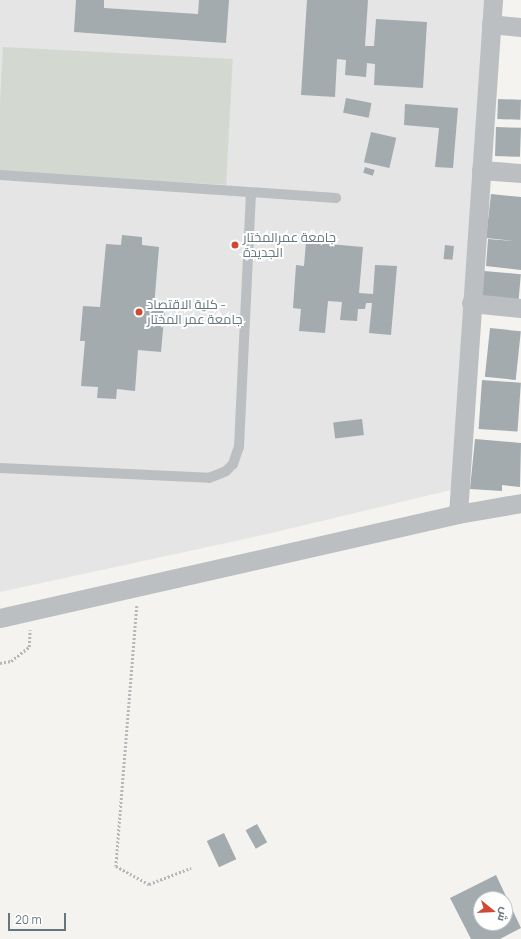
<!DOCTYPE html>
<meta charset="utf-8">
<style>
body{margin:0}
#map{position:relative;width:521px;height:939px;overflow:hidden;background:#f4f3f0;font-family:Manrope,Cairo,sans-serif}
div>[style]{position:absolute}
.built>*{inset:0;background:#e4e5e4}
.green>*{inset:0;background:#d3d8d0;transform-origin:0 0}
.building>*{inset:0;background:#a3abaf;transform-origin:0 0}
.path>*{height:2.5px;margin-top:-1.25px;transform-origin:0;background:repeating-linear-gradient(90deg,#b5b8ba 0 2px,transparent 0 4px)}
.lane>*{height:10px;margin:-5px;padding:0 5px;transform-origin:5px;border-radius:5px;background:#bbbfc2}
.street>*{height:19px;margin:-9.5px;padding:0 9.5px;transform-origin:9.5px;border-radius:9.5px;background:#bbbfc2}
.dots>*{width:11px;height:11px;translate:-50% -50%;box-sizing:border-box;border:2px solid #fff;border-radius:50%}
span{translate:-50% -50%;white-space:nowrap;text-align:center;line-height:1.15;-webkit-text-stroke:4px #fff;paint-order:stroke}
.poi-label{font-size:13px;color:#65767e}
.left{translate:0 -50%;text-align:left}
.north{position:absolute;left:473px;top:891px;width:40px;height:40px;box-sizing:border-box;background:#fff;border:1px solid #c1c8cb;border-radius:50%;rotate:108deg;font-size:11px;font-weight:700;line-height:16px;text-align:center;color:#65767e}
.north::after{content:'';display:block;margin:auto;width:14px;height:18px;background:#d14832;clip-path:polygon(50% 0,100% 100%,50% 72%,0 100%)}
.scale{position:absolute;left:8px;top:913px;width:58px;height:18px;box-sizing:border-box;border:2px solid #65767e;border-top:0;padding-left:5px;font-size:12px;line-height:14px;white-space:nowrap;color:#65767e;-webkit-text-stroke:3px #fff;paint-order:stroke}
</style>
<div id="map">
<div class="built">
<div style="clip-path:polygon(0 0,490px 0,451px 490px,263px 535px,0 592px)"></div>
</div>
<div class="green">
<div style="left:3px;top:47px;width:230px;height:126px;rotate:3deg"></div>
</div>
<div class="building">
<div style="clip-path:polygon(76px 0,104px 0,104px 8px,198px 14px,199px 0,229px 0,226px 43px,74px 32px)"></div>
<div style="clip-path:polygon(307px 0,368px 0,365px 46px,374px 46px,376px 19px,427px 22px,423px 88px,374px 85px,375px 64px,367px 63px,366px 77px,345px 75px,346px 60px,337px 59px,335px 97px,301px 95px)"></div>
<div style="left:346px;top:98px;width:26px;height:15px;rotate:11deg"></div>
<div style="left:498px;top:99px;width:23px;height:20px;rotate:2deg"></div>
<div style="clip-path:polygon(405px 104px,458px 108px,453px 168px,435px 167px,439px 128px,404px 125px)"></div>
<div style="left:496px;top:127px;width:25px;height:29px;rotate:2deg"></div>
<div style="left:371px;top:132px;width:26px;height:31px;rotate:13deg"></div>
<div style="left:365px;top:167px;width:10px;height:6px;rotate:17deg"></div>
<div style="clip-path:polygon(491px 194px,521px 197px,521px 270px,486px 266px,488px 239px,515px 241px,486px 238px)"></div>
<div style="clip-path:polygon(122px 235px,142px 237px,142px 245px,159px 247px,154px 307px,165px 308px,161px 352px,138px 350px,135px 391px,117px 389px,116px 399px,97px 398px,98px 387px,81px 386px,85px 341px,80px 341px,83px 306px,100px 307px,106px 244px,121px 245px)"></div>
<div style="clip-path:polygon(306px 242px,363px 247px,359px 293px,373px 294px,375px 265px,397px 266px,391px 335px,369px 333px,372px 303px,366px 303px,365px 309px,358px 309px,357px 321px,340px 320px,342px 302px,328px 301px,325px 333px,299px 331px,301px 309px,293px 308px,296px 265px,304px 266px)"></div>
<div style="left:445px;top:245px;width:9px;height:14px;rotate:6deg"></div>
<div style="left:484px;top:271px;width:37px;height:31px;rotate:5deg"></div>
<div style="left:490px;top:328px;width:31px;height:49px;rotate:6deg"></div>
<div style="left:482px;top:380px;width:39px;height:49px;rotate:4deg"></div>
<div style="left:362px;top:419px;width:16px;height:29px;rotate:83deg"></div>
<div style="clip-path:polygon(475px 439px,521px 443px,520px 487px,502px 485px,502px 491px,470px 489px)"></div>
<div style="left:257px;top:824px;width:21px;height:13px;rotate:61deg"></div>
<div style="left:224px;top:833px;width:29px;height:19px;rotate:65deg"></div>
<div style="clip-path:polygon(evenodd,496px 875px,521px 928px,500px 939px,471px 939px,450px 898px,496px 875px,481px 899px,505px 899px,505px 923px,481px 923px,481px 899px)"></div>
</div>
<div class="path">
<div style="left:137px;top:606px;width:261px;rotate:94.6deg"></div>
<div style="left:116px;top:866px;width:38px;rotate:29deg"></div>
<div style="left:149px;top:884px;width:45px;rotate:-20.9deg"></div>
<div style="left:0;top:663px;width:11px;rotate:-10deg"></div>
<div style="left:11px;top:661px;width:23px;rotate:-38deg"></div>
<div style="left:29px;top:647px;width:17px;rotate:-87deg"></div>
</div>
<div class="lane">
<div style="left:0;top:175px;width:337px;rotate:3.9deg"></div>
<div style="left:0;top:468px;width:209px;rotate:2.7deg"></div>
<div style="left:209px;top:478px;width:18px;rotate:-22deg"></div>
<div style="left:226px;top:471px;width:10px;rotate:-45deg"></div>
<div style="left:233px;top:464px;width:18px;rotate:-71deg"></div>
<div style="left:239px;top:447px;width:254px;rotate:-87.3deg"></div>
</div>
<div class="street">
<div style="left:491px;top:24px;width:30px;rotate:6deg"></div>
<div style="left:481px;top:170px;width:40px;rotate:4.3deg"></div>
<div style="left:471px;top:303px;width:50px;rotate:5.7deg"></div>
<div style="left:458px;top:514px;width:515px;rotate:-86.1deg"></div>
<div style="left:0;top:618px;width:470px;rotate:-12.8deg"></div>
<div style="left:458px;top:514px;width:64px;rotate:-9.9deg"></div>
</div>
<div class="dots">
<div style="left:235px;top:245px;background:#d14832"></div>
<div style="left:139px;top:312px;background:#d14832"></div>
</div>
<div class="poi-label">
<span class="left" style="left:243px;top:245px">جامعة عمرالمختار<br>الجديدة</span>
<span class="left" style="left:147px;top:312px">كلية الاقتصاد -<br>جامعة عمر المختار</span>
</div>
<div class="north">ش</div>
<div class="scale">20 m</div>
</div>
